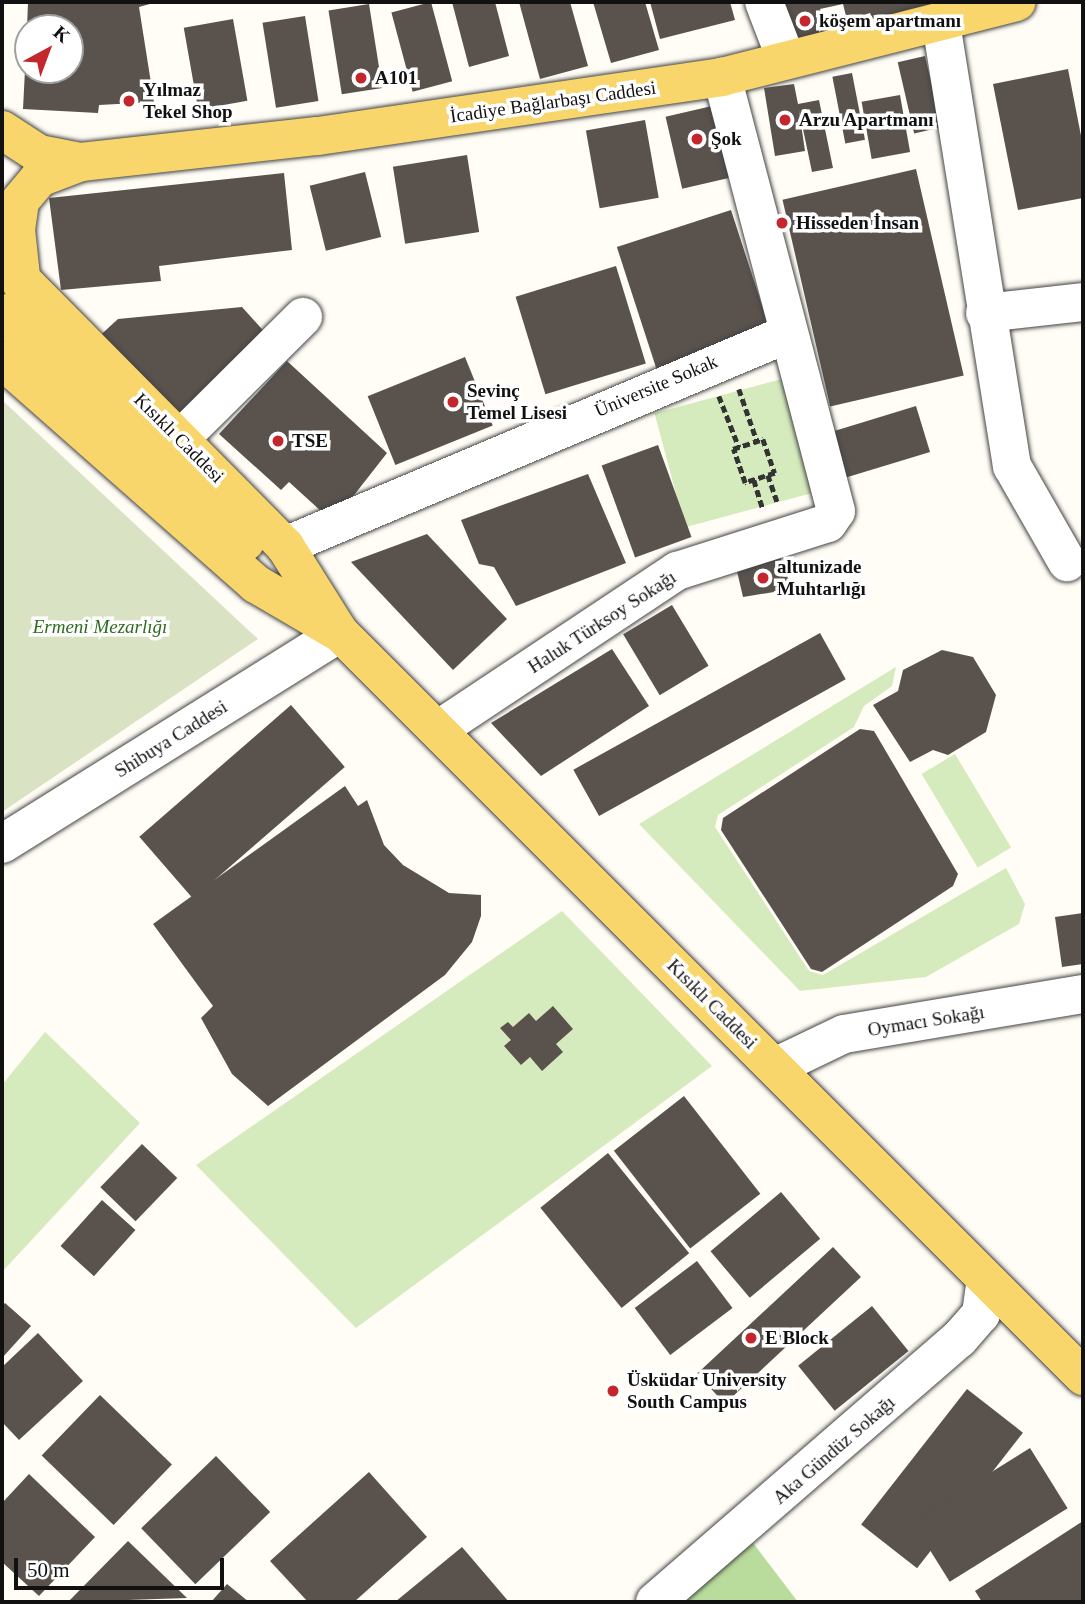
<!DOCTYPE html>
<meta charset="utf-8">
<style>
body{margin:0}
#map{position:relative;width:1085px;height:1604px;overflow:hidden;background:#fffdf5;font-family:"Times New Roman",serif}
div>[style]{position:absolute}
.green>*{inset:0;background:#d5ebbd;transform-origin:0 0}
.forest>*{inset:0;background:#b9dc9c}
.cemetery>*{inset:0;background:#d9e3c4}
.building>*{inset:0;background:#5a524d;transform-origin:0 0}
.path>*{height:4.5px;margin-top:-2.25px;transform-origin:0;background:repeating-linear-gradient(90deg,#333 0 7px,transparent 0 10.5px)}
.roads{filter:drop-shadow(0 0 2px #444) drop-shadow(0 0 2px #444)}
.minor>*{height:38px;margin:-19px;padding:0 19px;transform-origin:19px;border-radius:19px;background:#fff}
.major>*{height:38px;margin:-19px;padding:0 19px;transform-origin:19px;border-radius:19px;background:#f9d66b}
.dots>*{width:19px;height:19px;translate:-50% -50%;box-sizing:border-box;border:4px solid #fff;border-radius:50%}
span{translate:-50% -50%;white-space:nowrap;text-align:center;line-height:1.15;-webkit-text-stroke:7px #fff;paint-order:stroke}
.poi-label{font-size:19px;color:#111;font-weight:700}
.left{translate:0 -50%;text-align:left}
.street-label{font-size:19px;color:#111}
.park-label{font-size:19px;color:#2f6b1f;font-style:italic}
.frame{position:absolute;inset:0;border:4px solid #111;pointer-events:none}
.north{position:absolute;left:14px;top:14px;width:70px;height:70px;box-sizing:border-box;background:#fff;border:2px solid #a0a0a0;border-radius:50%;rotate:41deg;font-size:19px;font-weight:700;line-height:28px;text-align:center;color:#111}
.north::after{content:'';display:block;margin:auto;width:24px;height:32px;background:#c4262e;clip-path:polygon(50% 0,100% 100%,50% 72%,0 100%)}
.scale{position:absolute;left:14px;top:1558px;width:210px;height:32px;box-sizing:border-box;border:4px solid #111;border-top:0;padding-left:9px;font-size:21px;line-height:24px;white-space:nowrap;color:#111;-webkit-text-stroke:5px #fff;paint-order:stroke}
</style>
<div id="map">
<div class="green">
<div style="left:782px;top:379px;width:118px;height:132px;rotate:75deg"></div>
<div style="clip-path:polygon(896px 667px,892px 686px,864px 706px,854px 727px,718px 815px,715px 827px,809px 971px,823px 975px,1006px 868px,1025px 904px,1019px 924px,926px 977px,800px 991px,639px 824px)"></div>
<div style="left:955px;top:754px;width:109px;height:39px;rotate:59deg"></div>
<div style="clip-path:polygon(562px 911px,712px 1066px,356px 1328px,196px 1165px)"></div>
<div style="clip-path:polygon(45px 1032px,140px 1123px,2px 1272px,2px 1085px)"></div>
</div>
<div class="forest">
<div style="clip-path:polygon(747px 1535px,798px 1602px,667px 1602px)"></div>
</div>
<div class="cemetery">
<div style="clip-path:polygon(2px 400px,258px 639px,2px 812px)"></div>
</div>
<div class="building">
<div style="clip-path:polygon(28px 2px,157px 2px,139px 7px,154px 102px,99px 105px,98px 113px,23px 109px,26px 50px,28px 70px,70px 70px,70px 28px,27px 28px)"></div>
<div style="left:431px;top:2px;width:82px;height:41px;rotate:75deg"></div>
<div style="clip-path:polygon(452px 2px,495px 2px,509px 56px,469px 67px)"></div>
<div style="clip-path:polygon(519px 2px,570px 2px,588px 66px,540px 79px)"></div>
<div style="clip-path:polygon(593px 2px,645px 2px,659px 50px,611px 63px)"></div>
<div style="clip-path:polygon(650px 2px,730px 2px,735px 20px,660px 39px)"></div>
<div style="clip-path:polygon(777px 2px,945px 2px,878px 30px,870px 13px,847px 20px,843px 4px,820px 9px,830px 33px,791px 40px)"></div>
<div style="left:369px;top:4px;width:85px;height:41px;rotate:81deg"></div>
<div style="left:305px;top:16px;width:86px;height:43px;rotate:81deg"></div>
<div style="left:233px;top:19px;width:83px;height:50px;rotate:80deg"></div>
<div style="left:925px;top:56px;width:73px;height:28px;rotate:77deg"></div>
<div style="clip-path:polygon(1068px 69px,1083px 146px,1083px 198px,1018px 210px,993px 84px)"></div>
<div style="left:852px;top:73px;width:68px;height:20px;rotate:79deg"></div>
<div style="clip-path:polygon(794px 84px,798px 104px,819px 100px,833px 168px,812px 172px,799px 110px,805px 151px,775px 156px,764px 88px)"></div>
<div style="left:900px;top:95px;width:58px;height:39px;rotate:80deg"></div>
<div style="left:725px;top:103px;width:74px;height:61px;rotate:77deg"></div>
<div style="left:645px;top:120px;width:79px;height:60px;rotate:80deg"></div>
<div style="left:467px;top:155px;width:78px;height:75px;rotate:81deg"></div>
<div style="left:916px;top:169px;width:212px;height:137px;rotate:77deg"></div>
<div style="left:365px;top:172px;width:67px;height:57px;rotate:76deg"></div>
<div style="clip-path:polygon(284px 173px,292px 250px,159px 266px,161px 281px,61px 290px,49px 198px)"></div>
<div style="left:731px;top:210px;width:128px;height:120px;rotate:72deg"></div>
<div style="left:616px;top:266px;width:102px;height:105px;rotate:73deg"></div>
<div style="clip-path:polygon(242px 307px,269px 337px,179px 424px,94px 341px,118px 319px)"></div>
<div style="left:465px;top:357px;width:74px;height:105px;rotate:68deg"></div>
<div style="clip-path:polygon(287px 361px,387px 453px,333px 522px,289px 482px,281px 490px,219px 434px)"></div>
<div style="left:916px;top:406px;width:48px;height:99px;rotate:73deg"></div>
<div style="left:658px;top:445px;width:98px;height:60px;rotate:70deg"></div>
<div style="clip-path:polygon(588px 474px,626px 563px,516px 606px,494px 567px,479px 564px,461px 520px)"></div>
<div style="clip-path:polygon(427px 534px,507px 619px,453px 670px,351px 562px)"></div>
<div style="clip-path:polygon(779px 554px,792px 589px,743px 597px,736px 567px)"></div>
<div style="left:672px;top:605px;width:71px;height:57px;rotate:59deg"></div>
<div style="left:820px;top:633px;width:53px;height:282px;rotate:61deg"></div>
<div style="clip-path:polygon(612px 649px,649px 706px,541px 776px,491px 723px)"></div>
<div style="clip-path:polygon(942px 650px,973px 657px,996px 695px,986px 732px,948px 755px,933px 750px,910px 762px,873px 705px,898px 691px,903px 670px)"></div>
<div style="left:291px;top:705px;width:82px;height:201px;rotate:49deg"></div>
<div style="clip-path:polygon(860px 729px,874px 731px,958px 874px,953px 886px,822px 972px,811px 969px,721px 830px,723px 818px)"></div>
<div style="clip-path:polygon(345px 786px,358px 806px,367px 800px,384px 845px,403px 865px,449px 893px,481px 895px,481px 916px,472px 942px,445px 975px,268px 1106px,232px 1074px,201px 1018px,213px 1006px,153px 924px)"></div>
<div style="clip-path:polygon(1083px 913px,1083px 964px,1062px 967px,1055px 917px)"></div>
<div style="clip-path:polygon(553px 1006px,573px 1029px,556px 1044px,563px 1052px,542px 1071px,530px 1057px,521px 1065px,504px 1046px,511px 1040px,500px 1028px,508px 1022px,513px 1027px,529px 1013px,536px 1021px)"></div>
<div style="left:684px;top:1096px;width:124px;height:89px;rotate:52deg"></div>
<div style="left:142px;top:1144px;width:49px;height:60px;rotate:44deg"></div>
<div style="left:608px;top:1153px;width:129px;height:87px;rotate:51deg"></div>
<div style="left:781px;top:1192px;width:61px;height:92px;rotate:50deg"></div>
<div style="left:102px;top:1200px;width:45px;height:62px;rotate:42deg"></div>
<div style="left:833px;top:1247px;width:41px;height:186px;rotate:47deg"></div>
<div style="left:697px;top:1261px;width:59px;height:78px;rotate:53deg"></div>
<div style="clip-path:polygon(5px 1303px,31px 1326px,2px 1358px,2px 1306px)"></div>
<div style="left:872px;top:1306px;width:58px;height:95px;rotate:51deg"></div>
<div style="clip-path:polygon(38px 1333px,83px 1381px,19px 1440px,2px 1422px,2px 1367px)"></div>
<div style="left:967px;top:1389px;width:71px;height:172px;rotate:38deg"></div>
<div style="left:100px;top:1395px;width:100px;height:84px;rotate:44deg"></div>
<div style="left:1030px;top:1448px;width:71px;height:139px;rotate:58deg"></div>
<div style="left:216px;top:1456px;width:78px;height:104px;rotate:46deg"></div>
<div style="clip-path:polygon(369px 1472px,427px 1537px,354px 1602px,308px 1602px,270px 1561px)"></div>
<div style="clip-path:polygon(29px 1474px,95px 1537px,39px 1596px,2px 1562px,2px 1503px)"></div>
<div style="clip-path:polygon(1083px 1521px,1083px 1602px,982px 1602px,975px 1591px)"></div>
<div style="clip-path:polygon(128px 1541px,187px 1598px,68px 1602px)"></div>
<div style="clip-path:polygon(462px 1547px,509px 1602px,395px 1602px)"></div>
<div style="clip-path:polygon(227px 1584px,249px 1602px,211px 1602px)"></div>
</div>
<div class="path">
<div style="left:739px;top:389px;width:55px;rotate:70.9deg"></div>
<div style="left:719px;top:396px;width:55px;rotate:68.6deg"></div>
<div style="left:763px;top:439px;width:36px;rotate:71deg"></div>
<div style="left:775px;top:473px;width:32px;rotate:162deg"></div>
<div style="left:745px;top:483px;width:36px;rotate:-109deg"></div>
<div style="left:733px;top:449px;width:32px;rotate:-18deg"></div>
<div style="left:768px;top:475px;width:31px;rotate:71deg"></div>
<div style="left:754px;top:480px;width:30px;rotate:73deg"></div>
</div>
<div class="roads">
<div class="minor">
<div style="left:764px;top:2px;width:61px;rotate:68.9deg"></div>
<div style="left:941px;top:23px;width:449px;rotate:80.9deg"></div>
<div style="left:1012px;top:466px;width:111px;rotate:60.2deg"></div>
<div style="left:985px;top:313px;width:99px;rotate:-6.4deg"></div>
<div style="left:181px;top:438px;width:172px;rotate:-44.8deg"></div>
<div style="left:285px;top:546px;width:543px;rotate:-22.88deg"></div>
<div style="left:439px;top:729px;width:286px;rotate:-33.6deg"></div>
<div style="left:677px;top:571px;width:158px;rotate:-17.6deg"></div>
<div style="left:828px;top:523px;width:14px;rotate:-56deg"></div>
<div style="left:836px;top:511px;width:449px;rotate:-104.7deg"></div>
<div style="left:2px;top:844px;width:398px;rotate:-32deg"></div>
<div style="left:775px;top:1067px;width:76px;rotate:-25.6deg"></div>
<div style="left:844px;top:1034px;width:242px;rotate:-9.5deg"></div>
<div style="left:655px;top:1602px;width:402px;rotate:-40.9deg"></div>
<div style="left:959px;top:1339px;width:33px;rotate:-49deg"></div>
<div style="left:981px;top:1314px;width:35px;rotate:-82deg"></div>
</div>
<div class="major">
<div style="left:2px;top:130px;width:44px;rotate:33deg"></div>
<div style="left:39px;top:154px;width:43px;rotate:10.8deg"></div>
<div style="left:7px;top:265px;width:395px;rotate:45.3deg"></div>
<div style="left:285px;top:546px;width:98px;rotate:57.9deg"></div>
<div style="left:22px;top:285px;width:55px;rotate:-96.2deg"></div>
<div style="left:16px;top:230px;width:29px;rotate:-82deg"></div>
<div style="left:20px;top:201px;width:30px;rotate:-50deg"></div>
<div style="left:39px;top:178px;width:45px;rotate:-20.9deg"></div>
<div style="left:81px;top:162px;width:238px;rotate:-6.3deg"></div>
<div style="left:318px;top:136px;width:408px;rotate:-8.3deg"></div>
<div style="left:722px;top:77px;width:304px;rotate:-14.3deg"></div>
<div style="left:2px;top:313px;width:334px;rotate:43.3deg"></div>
<div style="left:2px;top:360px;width:339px;rotate:41.4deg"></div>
<div style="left:256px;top:584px;width:97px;rotate:30.3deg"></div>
<div style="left:340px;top:633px;width:1051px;rotate:45deg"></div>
</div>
</div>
<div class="dots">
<div style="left:805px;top:21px;background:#c4262e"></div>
<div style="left:361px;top:78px;background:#c4262e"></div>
<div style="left:129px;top:101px;background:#c4262e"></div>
<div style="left:785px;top:120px;background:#c4262e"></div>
<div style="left:697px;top:139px;background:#c4262e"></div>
<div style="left:782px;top:223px;background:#c4262e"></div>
<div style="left:453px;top:402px;background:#c4262e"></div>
<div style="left:278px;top:441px;background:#c4262e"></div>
<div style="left:763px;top:578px;background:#c4262e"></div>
<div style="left:751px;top:1338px;background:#c4262e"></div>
<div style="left:613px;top:1391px;background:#c4262e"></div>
</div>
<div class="poi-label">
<span class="left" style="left:819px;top:21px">köşem apartmanı</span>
<span class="left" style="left:375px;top:78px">A101</span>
<span class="left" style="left:143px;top:101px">Yılmaz<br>Tekel Shop</span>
<span class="left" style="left:799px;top:120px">Arzu Apartmanı</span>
<span class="left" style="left:711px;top:139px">Şok</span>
<span class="left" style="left:796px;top:223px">Hisseden İnsan</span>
<span class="left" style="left:467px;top:402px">Sevinç<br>Temel Lisesi</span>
<span class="left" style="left:292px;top:441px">TSE</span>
<span class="left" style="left:777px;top:578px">altunizade<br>Muhtarlığı</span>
<span class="left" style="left:765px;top:1338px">E Block</span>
<span class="left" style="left:627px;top:1391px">Üsküdar University<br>South Campus</span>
</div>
<div class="street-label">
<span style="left:553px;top:102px;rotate:-8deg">İcadiye Bağlarbaşı Caddesi</span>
<span style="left:656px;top:386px;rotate:-23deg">Üniversite Sokak</span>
<span style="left:179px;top:438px;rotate:45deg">Kısıklı Caddesi</span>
<span style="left:602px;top:622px;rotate:-33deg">Haluk Türksoy Sokağı</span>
<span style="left:171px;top:739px;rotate:-32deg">Shibuya Caddesi</span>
<span style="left:712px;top:1004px;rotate:45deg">Kısıklı Caddesi</span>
<span style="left:926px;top:1021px;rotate:-9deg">Oymacı Sokağı</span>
<span style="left:834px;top:1450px;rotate:-41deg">Aka Gündüz Sokağı</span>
</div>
<div class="park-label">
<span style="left:100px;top:627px">Ermeni Mezarlığı</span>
</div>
<div class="frame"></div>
<div class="north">K</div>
<div class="scale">50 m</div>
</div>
